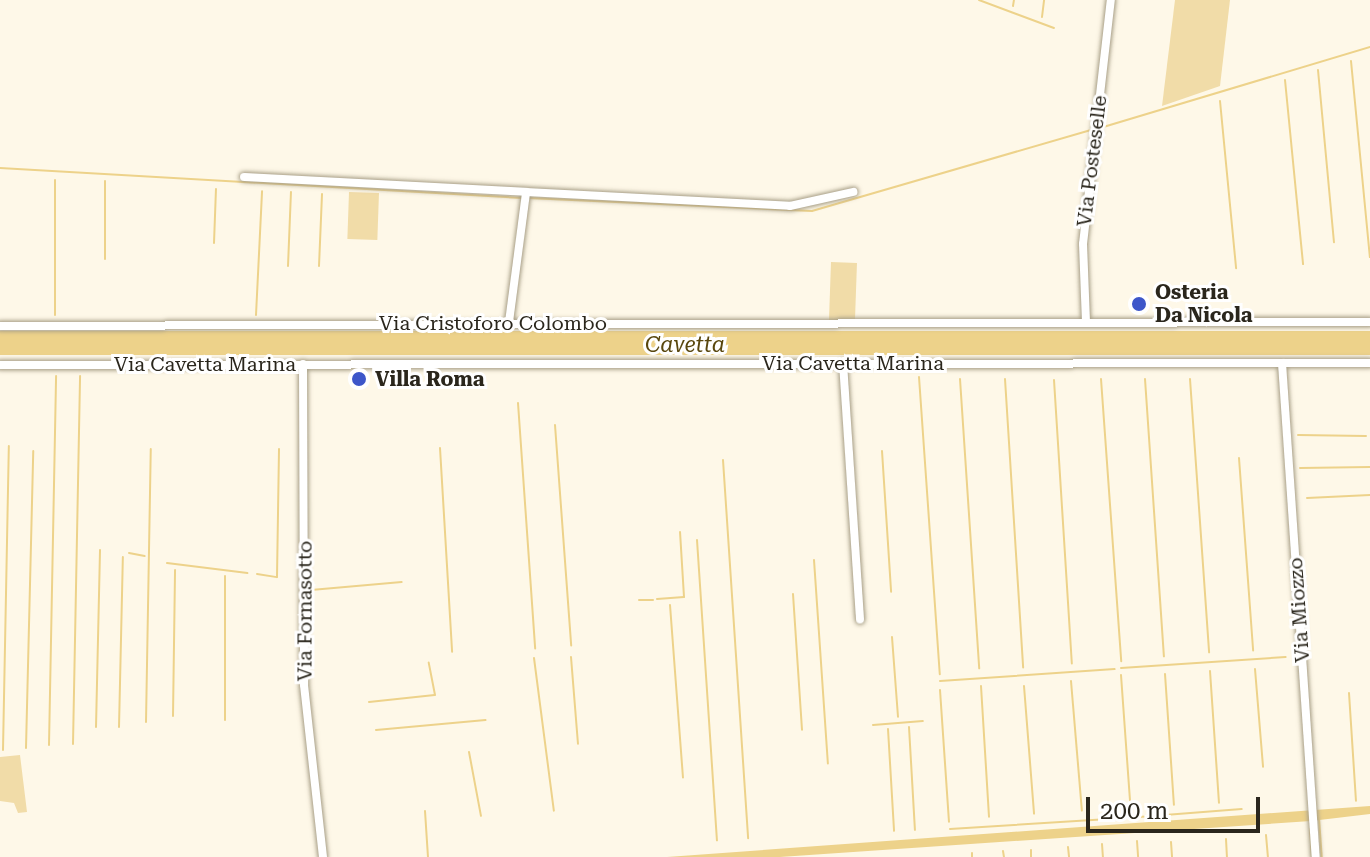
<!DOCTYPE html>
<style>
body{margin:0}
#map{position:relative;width:1370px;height:857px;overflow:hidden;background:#fef8e8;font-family:"Roboto Serif",serif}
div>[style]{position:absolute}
.green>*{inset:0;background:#f1dca8;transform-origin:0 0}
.water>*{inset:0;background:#edd28a;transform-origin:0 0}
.stream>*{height:2px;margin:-1px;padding:0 1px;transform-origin:1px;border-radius:1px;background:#edd28a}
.roads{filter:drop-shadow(0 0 2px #a89f87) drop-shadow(0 0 2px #a89f87)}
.minor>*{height:8px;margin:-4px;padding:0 4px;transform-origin:4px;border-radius:4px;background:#fff}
.dots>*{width:22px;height:22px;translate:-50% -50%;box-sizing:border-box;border:4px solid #fff;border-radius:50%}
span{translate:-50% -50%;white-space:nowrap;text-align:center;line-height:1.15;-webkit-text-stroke:6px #fff;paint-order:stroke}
.street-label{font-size:20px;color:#2a261c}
.poi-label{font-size:20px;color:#2a261c;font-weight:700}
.left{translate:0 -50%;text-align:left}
.water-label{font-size:22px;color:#59470e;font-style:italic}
.scale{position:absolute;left:1086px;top:797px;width:174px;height:36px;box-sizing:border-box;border:4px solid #2a261c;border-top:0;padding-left:10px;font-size:24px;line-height:28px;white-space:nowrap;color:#2a261c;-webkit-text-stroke:6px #fff;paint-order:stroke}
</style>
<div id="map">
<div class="green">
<div style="clip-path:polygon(1175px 0,1230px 0,1220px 86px,1162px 106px)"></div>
<div style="left:349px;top:192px;width:30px;height:47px;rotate:2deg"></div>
<div style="left:831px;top:262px;width:26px;height:58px;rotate:2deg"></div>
<div style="clip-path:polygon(20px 755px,27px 812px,18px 813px,14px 803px,0 801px,0 757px)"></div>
</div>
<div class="water">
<div style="left:1370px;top:331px;width:24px;height:1370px;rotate:90deg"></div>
<div style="clip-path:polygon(1370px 806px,1370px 814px,1311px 821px,780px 857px,667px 857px)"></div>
</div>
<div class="stream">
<div style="left:979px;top:0;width:80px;rotate:20.5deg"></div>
<div style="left:1013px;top:6px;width:6px;rotate:-81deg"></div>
<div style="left:1042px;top:17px;width:17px;rotate:-83deg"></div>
<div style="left:1351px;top:61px;width:197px;rotate:84.5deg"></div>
<div style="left:1318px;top:70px;width:173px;rotate:84.7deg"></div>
<div style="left:1285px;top:80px;width:185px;rotate:84.4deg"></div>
<div style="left:1220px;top:101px;width:168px;rotate:84.5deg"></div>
<div style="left:1100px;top:128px;width:282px;rotate:-16.7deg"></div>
<div style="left:0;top:168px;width:523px;rotate:3.29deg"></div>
<div style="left:55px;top:180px;width:135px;rotate:90deg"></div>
<div style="left:528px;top:198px;width:284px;rotate:2.6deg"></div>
<div style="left:812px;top:211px;width:294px;rotate:-16.2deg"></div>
<div style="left:214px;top:243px;width:54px;rotate:-87.9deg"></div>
<div style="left:105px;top:259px;width:78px;rotate:-90deg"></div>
<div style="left:288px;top:266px;width:74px;rotate:-87.7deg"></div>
<div style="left:319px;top:266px;width:72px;rotate:-87.6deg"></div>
<div style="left:256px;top:315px;width:124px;rotate:-87.2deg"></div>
<div style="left:919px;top:377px;width:298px;rotate:86deg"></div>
<div style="left:960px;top:379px;width:290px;rotate:86.2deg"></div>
<div style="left:1005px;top:379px;width:289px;rotate:86.4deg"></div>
<div style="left:1101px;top:379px;width:283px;rotate:85.9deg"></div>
<div style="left:1145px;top:379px;width:278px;rotate:86.1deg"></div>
<div style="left:1190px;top:379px;width:274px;rotate:86deg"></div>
<div style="left:1054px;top:380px;width:284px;rotate:86.4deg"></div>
<div style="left:518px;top:403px;width:246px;rotate:86deg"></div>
<div style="left:555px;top:425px;width:221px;rotate:85.8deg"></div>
<div style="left:1298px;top:435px;width:68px;rotate:0.8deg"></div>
<div style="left:440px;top:448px;width:204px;rotate:86.6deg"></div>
<div style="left:882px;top:451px;width:141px;rotate:86.3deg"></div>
<div style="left:1239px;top:458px;width:193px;rotate:85.8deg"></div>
<div style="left:723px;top:460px;width:379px;rotate:86.2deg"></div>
<div style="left:1300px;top:468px;width:70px;rotate:-0.8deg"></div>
<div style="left:1307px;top:498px;width:63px;rotate:-2.7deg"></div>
<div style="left:697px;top:540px;width:301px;rotate:86.2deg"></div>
<div style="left:129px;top:553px;width:16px;rotate:11deg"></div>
<div style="left:814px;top:560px;width:204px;rotate:86.1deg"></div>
<div style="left:167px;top:563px;width:81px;rotate:7.1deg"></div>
<div style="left:257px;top:574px;width:20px;rotate:9deg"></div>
<div style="left:277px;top:577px;width:128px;rotate:-89.1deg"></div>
<div style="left:311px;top:590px;width:91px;rotate:-5deg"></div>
<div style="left:793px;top:594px;width:136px;rotate:86.2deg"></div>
<div style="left:657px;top:599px;width:27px;rotate:-4deg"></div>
<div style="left:684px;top:597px;width:65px;rotate:-93.5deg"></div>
<div style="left:639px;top:600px;width:14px"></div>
<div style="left:670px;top:605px;width:173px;rotate:85.7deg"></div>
<div style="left:892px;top:637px;width:80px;rotate:85.7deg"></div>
<div style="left:571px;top:657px;width:87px;rotate:85.4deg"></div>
<div style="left:534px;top:658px;width:154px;rotate:82.6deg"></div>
<div style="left:1121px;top:668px;width:165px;rotate:-3.8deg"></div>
<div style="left:1255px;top:669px;width:98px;rotate:85.3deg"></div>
<div style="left:1210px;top:671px;width:132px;rotate:86.1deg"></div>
<div style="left:1165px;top:674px;width:131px;rotate:86.1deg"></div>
<div style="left:1121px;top:675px;width:140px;rotate:85.9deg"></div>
<div style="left:940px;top:681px;width:175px;rotate:-3.9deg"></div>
<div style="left:1071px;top:681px;width:130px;rotate:85.2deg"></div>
<div style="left:981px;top:686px;width:131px;rotate:86.5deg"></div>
<div style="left:1024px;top:686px;width:128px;rotate:85.5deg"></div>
<div style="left:940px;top:690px;width:132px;rotate:86.1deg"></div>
<div style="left:1349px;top:693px;width:108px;rotate:86.3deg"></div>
<div style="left:369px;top:702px;width:66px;rotate:-6.1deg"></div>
<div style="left:435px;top:695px;width:33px;rotate:-101deg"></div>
<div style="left:173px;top:716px;width:146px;rotate:-89.2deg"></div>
<div style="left:225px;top:720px;width:144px;rotate:-90deg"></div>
<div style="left:146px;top:722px;width:273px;rotate:-89deg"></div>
<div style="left:873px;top:725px;width:50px;rotate:-4.6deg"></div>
<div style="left:96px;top:727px;width:177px;rotate:-88.7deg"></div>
<div style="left:119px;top:727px;width:170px;rotate:-88.7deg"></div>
<div style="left:909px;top:727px;width:103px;rotate:86.7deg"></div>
<div style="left:888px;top:729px;width:102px;rotate:86.6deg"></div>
<div style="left:376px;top:730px;width:110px;rotate:-5.2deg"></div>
<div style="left:73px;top:744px;width:368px;rotate:-88.9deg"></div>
<div style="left:49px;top:745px;width:369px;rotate:-88.9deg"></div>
<div style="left:26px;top:748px;width:297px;rotate:-88.6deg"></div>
<div style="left:3px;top:750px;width:304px;rotate:-88.9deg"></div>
<div style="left:469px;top:752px;width:65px;rotate:79.4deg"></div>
<div style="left:425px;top:811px;width:46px;rotate:86.3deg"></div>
<div style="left:1139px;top:817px;width:103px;rotate:-4.4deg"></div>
<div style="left:1319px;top:818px;width:39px;rotate:86deg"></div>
<div style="left:950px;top:829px;width:175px;rotate:-3.6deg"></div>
<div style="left:1310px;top:829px;width:28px;rotate:86deg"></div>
<div style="left:1266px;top:835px;width:22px;rotate:85deg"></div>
<div style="left:1226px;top:839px;width:18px;rotate:87deg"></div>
<div style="left:1137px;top:841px;width:16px;rotate:86deg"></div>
<div style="left:1171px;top:842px;width:15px;rotate:86deg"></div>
<div style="left:1102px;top:844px;width:13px;rotate:86deg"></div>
<div style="left:1068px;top:847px;width:10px;rotate:84deg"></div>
<div style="left:1031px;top:850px;width:7px;rotate:90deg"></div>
<div style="left:1003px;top:851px;width:6px;rotate:81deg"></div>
<div style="left:972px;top:853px;width:4px;rotate:90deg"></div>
</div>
<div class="roads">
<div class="minor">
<div style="left:244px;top:177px;width:282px;rotate:3deg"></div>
<div style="left:509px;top:322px;width:131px;rotate:-82.5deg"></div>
<div style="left:526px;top:192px;width:264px;rotate:3deg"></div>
<div style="left:790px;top:206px;width:65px;rotate:-12.5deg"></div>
<div style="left:1086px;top:322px;width:78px;rotate:-92.2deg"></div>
<div style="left:1083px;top:244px;width:246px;rotate:-83.5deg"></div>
<div style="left:0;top:326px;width:1370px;rotate:-0.17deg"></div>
<div style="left:843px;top:363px;width:257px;rotate:86.2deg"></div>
<div style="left:1282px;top:363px;width:495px;rotate:86.1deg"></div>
<div style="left:303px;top:364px;width:321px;rotate:89.8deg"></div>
<div style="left:304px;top:685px;width:173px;rotate:83.7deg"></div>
<div style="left:0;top:365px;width:1370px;rotate:-0.08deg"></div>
</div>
</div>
<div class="dots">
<div style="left:1139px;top:304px;background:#3d56c9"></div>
<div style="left:359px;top:379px;background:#3d56c9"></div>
</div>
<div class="street-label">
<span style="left:1092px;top:161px;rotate:-83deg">Via Posteselle</span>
<span style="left:493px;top:323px">Via Cristoforo Colombo</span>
<span style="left:853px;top:363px">Via Cavetta Marina</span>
<span style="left:205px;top:364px">Via Cavetta Marina</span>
<span style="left:1299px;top:610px;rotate:-94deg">Via Miozzo</span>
<span style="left:305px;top:611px;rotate:-90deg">Via Fornasotto</span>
</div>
<div class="poi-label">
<span class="left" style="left:1155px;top:304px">Osteria<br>Da Nicola</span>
<span class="left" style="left:375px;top:379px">Villa Roma</span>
</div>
<div class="water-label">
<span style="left:685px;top:345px">Cavetta</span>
</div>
<div class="scale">200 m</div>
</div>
